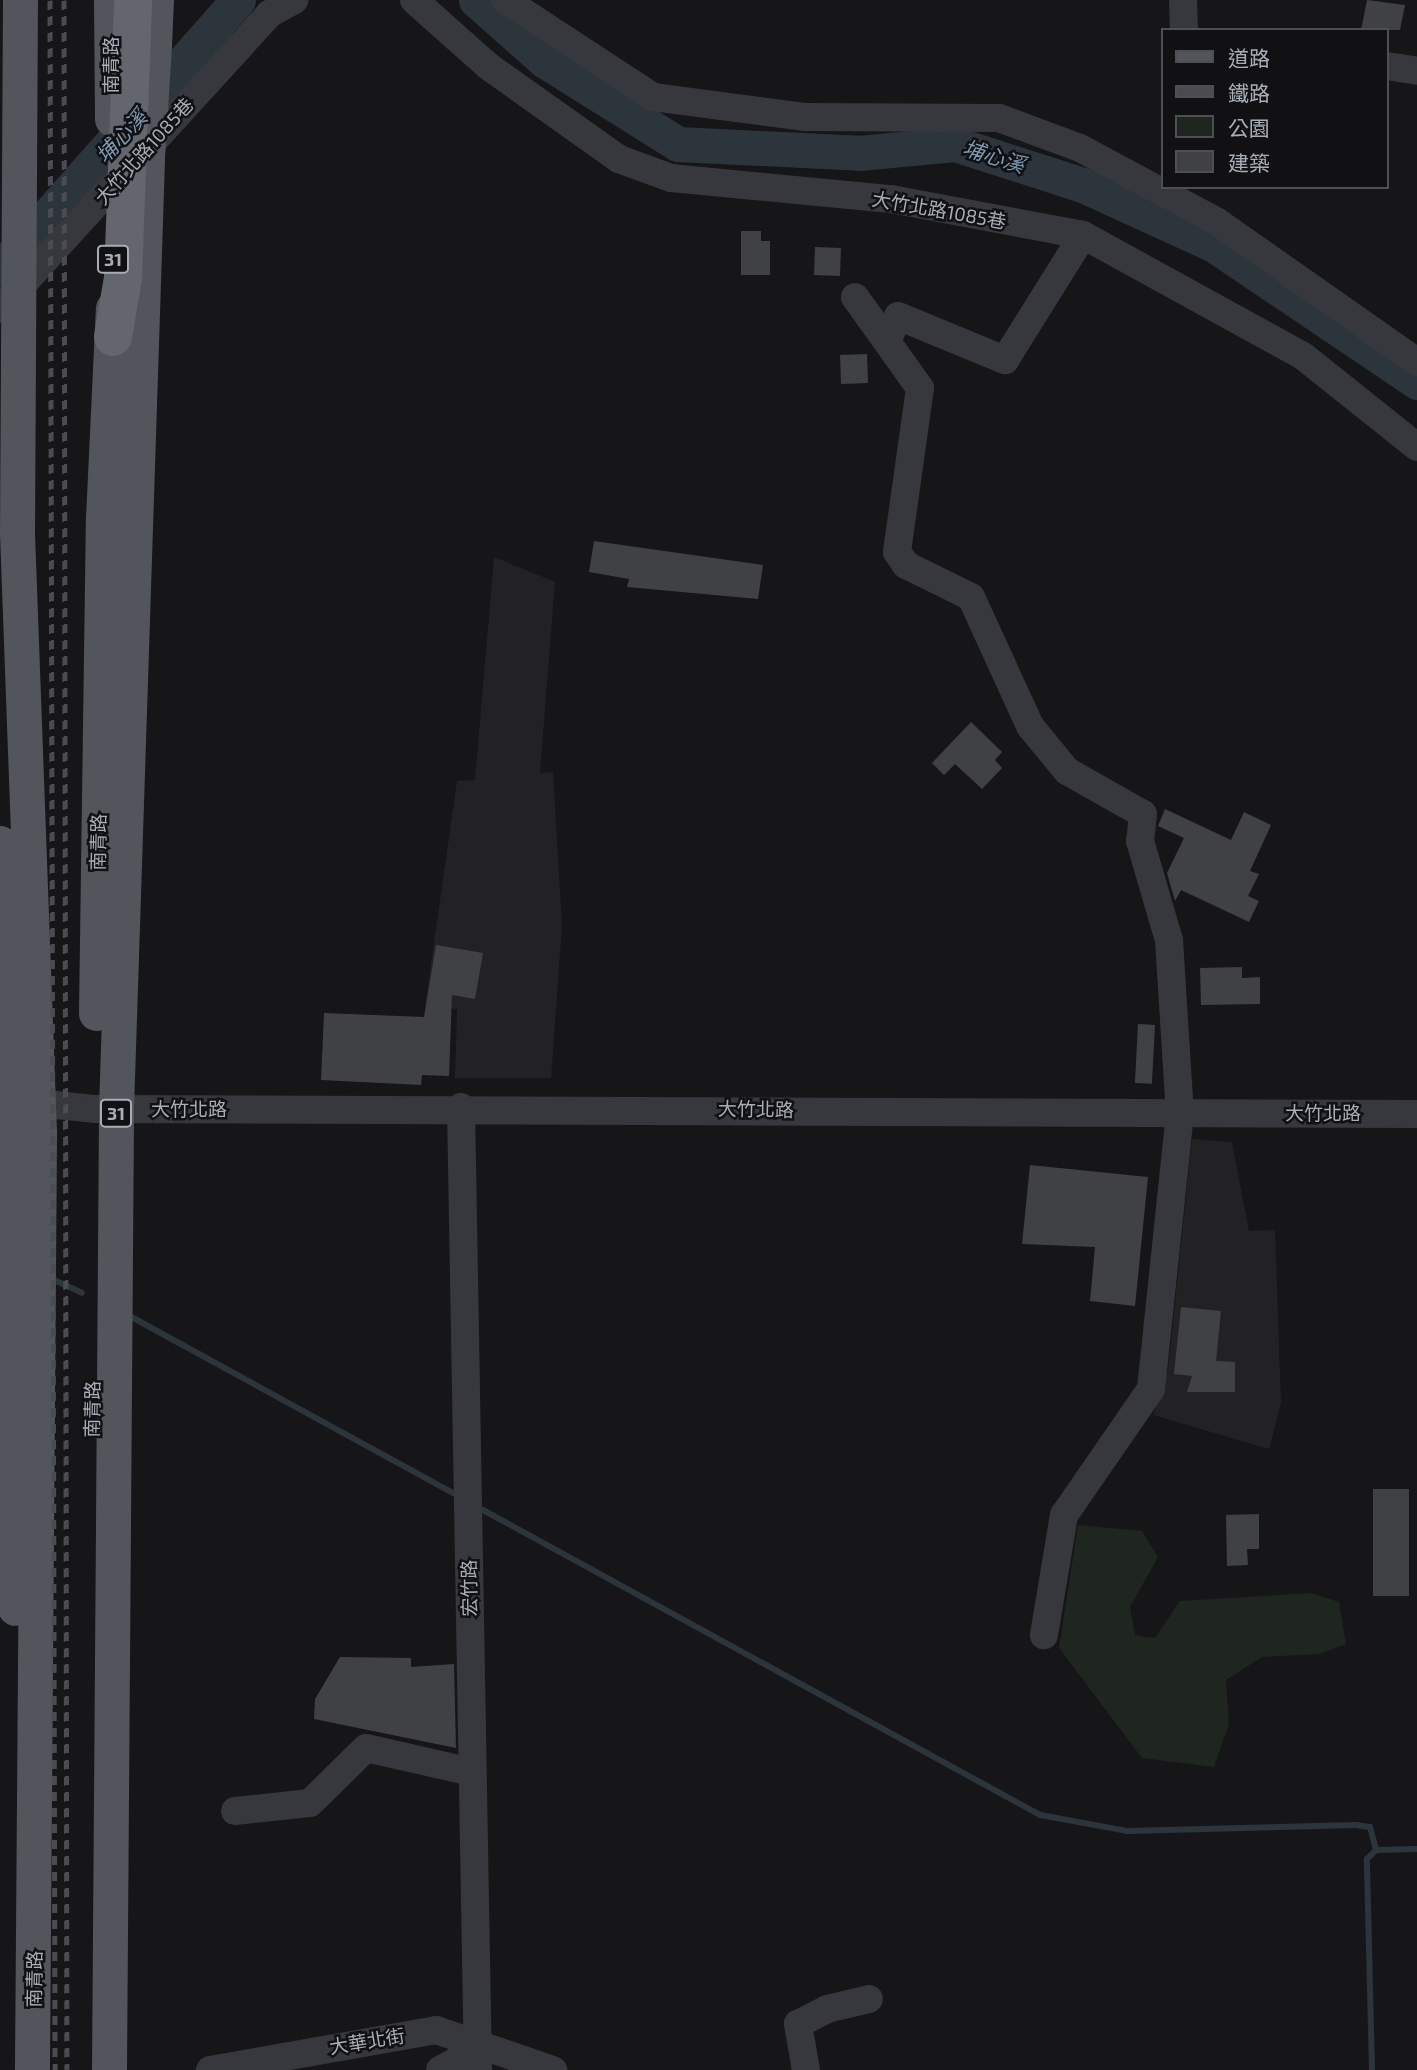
<!DOCTYPE html>
<meta charset="utf-8">
<style>
body{margin:0}
#map{position:relative;width:1417px;height:2070px;overflow:hidden;background:#161618;font-family:"Exo 2","Noto Sans TC",sans-serif}
div>[style]{position:absolute}
.built>*{inset:0;background:#222225}
.green>*{inset:0;background:#1e261f}
.stream>*{height:6px;margin:-3px;padding:0 3px;transform-origin:3px;border-radius:3px;background:#2c353c}
.river>*{height:35px;margin:-17.5px;padding:0 17.5px;transform-origin:17.5px;border-radius:17.5px;background:#2c353c}
.building>*{inset:0;background:#404145;transform-origin:0 0}
.minor>*{height:28px;margin:-14px;padding:0 14px;transform-origin:14px;border-radius:14px;background:#37383d}
.major>*{height:35px;margin:-17.5px;padding:0 17.5px;transform-origin:17.5px;border-radius:17.5px;background:#53555c}
.rail>*{height:5px;margin-top:-2.5px;transform-origin:0;background:repeating-linear-gradient(90deg,#4a4c52 0 9px,transparent 0 16px)}
.major-bridge>*{height:35px;margin:-17.5px;padding:0 17.5px;transform-origin:17.5px;border-radius:17.5px;background:#53555c}
.highway-bridge>*{height:38px;margin:-19px;padding:0 19px;transform-origin:19px;border-radius:19px;background:#63666e}
span{translate:-50% -50%;white-space:nowrap;text-align:center;line-height:1.15;-webkit-text-stroke:5px #111113;paint-order:stroke}
.shield-label span{padding:2px 5px;background:#111113;border:2px solid;border-radius:5px;-webkit-text-stroke-width:0}
.shield-label{font-size:18px;color:#a8adb8;font-weight:700}
.street-label{font-size:19px;color:#a8adb8}
.water-label{font-size:21px;color:#7f9bb3;font-style:italic}
.legend{position:absolute;left:1161px;top:28px;width:228px;height:161px;box-sizing:border-box;background:#111113;border:2px solid #4d4f55;margin:0;padding:9px 12px;list-style:none;font-size:21px;color:#a8adb8}
.legend li{display:flex;align-items:center;gap:14px;height:35px}
.legend b{width:35px;border:2px solid #4d4f55}
</style>
<div id="map">
<div class="built">
<div style="clip-path:polygon(494px 557px,555px 582px,540px 773px,553px 772px,562px 926px,551px 1078px,455px 1078px,457px 1009px,425px 1006px,457px 781px,475px 780px)"></div>
<div style="clip-path:polygon(1192px 1139px,1232px 1142px,1249px 1231px,1275px 1230px,1281px 1403px,1269px 1449px,1153px 1415px,1168px 1370px)"></div>
</div>
<div class="green">
<div style="clip-path:polygon(1078px 1525px,1142px 1531px,1158px 1557px,1130px 1607px,1135px 1635px,1155px 1638px,1180px 1601px,1311px 1593px,1339px 1602px,1346px 1644px,1320px 1654px,1262px 1657px,1226px 1680px,1229px 1724px,1214px 1767px,1142px 1758px,1059px 1648px)"></div>
</div>
<div class="stream">
<div style="left:50px;top:1278px;width:35px;rotate:25deg"></div>
<div style="left:126px;top:1314px;width:373px;rotate:28.7deg"></div>
<div style="left:483px;top:1510px;width:635px;rotate:28.7deg"></div>
<div style="left:1040px;top:1815px;width:88px;rotate:10.4deg"></div>
<div style="left:1127px;top:1831px;width:229px;rotate:-1.5deg"></div>
<div style="left:1356px;top:1825px;width:14px;rotate:8deg"></div>
<div style="left:1370px;top:1827px;width:24px;rotate:75deg"></div>
<div style="left:1372px;top:2070px;width:211px;rotate:-91.4deg"></div>
<div style="left:1367px;top:1859px;width:13px;rotate:-45deg"></div>
<div style="left:1376px;top:1850px;width:41px;rotate:-1.4deg"></div>
</div>
<div class="river">
<div style="left:476px;top:0;width:92px;rotate:41.5deg"></div>
<div style="left:545px;top:61px;width:157px;rotate:32deg"></div>
<div style="left:678px;top:144px;width:181px;rotate:2.8deg"></div>
<div style="left:859px;top:153px;width:96px;rotate:-5.4deg"></div>
<div style="left:955px;top:144px;width:134px;rotate:17.8deg"></div>
<div style="left:1083px;top:185px;width:144px;rotate:24.6deg"></div>
<div style="left:1214px;top:245px;width:245px;rotate:34deg"></div>
<div style="left:0;top:269px;width:359px;rotate:-48.5deg"></div>
</div>
<div class="building">
<div style="clip-path:polygon(1367px 0,1405px 5px,1400px 30px,1361px 30px)"></div>
<div style="clip-path:polygon(741px 231px,761px 231px,761px 241px,770px 241px,770px 275px,741px 275px)"></div>
<div style="left:815px;top:247px;width:26px;height:28px;rotate:2deg"></div>
<div style="left:867px;top:354px;width:29px;height:27px;rotate:88deg"></div>
<div style="clip-path:polygon(594px 541px,763px 565px,758px 599px,627px 587px,629px 579px,589px 572px)"></div>
<div style="clip-path:polygon(971px 722px,1002px 752px,995px 760px,1002px 768px,982px 789px,955px 764px,944px 775px,932px 763px)"></div>
<div style="clip-path:polygon(1165px 809px,1231px 840px,1244px 812px,1271px 825px,1250px 871px,1259px 874px,1248px 896px,1259px 901px,1249px 922px,1181px 890px,1175px 901px,1167px 873px,1184px 838px,1158px 826px)"></div>
<div style="clip-path:polygon(436px 945px,483px 953px,475px 999px,452px 995px,449px 1076px,422px 1075px,421px 1085px,321px 1080px,324px 1013px,424px 1017px)"></div>
<div style="clip-path:polygon(1242px 967px,1242px 978px,1260px 977px,1260px 1004px,1201px 1005px,1200px 968px)"></div>
<div style="left:1138px;top:1024px;width:17px;height:59px;rotate:3deg"></div>
<div style="clip-path:polygon(1030px 1165px,1148px 1177px,1135px 1306px,1090px 1301px,1095px 1247px,1022px 1244px)"></div>
<div style="clip-path:polygon(1181px 1307px,1221px 1311px,1216px 1361px,1235px 1362px,1235px 1392px,1187px 1392px,1192px 1376px,1174px 1374px)"></div>
<div style="left:1373px;top:1489px;width:36px;height:107px"></div>
<div style="clip-path:polygon(1259px 1514px,1259px 1549px,1247px 1549px,1248px 1565px,1227px 1566px,1226px 1515px)"></div>
<div style="clip-path:polygon(340px 1657px,411px 1658px,411px 1667px,454px 1664px,456px 1748px,314px 1719px,315px 1699px)"></div>
</div>
<div class="minor">
<div style="left:414px;top:0;width:99px;rotate:41.7deg"></div>
<div style="left:488px;top:66px;width:161px;rotate:35.4deg"></div>
<div style="left:619px;top:159px;width:55px;rotate:20.1deg"></div>
<div style="left:671px;top:178px;width:221px;rotate:5.5deg"></div>
<div style="left:891px;top:199px;width:195px;rotate:10.6deg"></div>
<div style="left:1083px;top:235px;width:251px;rotate:28.8deg"></div>
<div style="left:1303px;top:356px;width:146px;rotate:38.6deg"></div>
<div style="left:505px;top:0;width:177px;rotate:33.2deg"></div>
<div style="left:653px;top:97px;width:152px;rotate:7.5deg"></div>
<div style="left:804px;top:117px;width:195px;rotate:0.3deg"></div>
<div style="left:999px;top:118px;width:86px;rotate:20.3deg"></div>
<div style="left:1080px;top:148px;width:154px;rotate:28.2deg"></div>
<div style="left:1216px;top:221px;width:246px;rotate:35deg"></div>
<div style="left:1183px;top:0;width:30px;rotate:88deg"></div>
<div style="left:1387px;top:66px;width:30px;rotate:9deg"></div>
<div style="left:855px;top:297px;width:112px;rotate:54.5deg"></div>
<div style="left:920px;top:388px;width:166px;rotate:98deg"></div>
<div style="left:897px;top:552px;width:16px;rotate:55deg"></div>
<div style="left:906px;top:565px;width:72px;rotate:26.2deg"></div>
<div style="left:971px;top:597px;width:142px;rotate:65.4deg"></div>
<div style="left:1030px;top:726px;width:58px;rotate:50.6deg"></div>
<div style="left:1067px;top:771px;width:87px;rotate:29.5deg"></div>
<div style="left:1143px;top:814px;width:27px;rotate:96deg"></div>
<div style="left:1140px;top:841px;width:103px;rotate:73.7deg"></div>
<div style="left:1169px;top:940px;width:173px;rotate:86.4deg"></div>
<div style="left:1180px;top:1113px;width:278px;rotate:96deg"></div>
<div style="left:1151px;top:1389px;width:153px;rotate:124.6deg"></div>
<div style="left:1064px;top:1515px;width:122px;rotate:99.5deg"></div>
<div style="left:0;top:309px;width:399px;rotate:-47.6deg"></div>
<div style="left:269px;top:14px;width:29px;rotate:-29deg"></div>
<div style="left:887px;top:341px;width:27px;rotate:-66deg"></div>
<div style="left:898px;top:316px;width:116px;rotate:22.4deg"></div>
<div style="left:1005px;top:360px;width:147px;rotate:-58deg"></div>
<div style="left:17px;top:1101px;width:77px;rotate:5.9deg"></div>
<div style="left:94px;top:1109px;width:1323px;rotate:0.22deg"></div>
<div style="left:461px;top:1107px;width:963px;rotate:88.99deg"></div>
<div style="left:235px;top:1811px;width:75px;rotate:-6.1deg"></div>
<div style="left:310px;top:1803px;width:78px;rotate:-44.5deg"></div>
<div style="left:366px;top:1748px;width:109px;rotate:12.8deg"></div>
<div style="left:210px;top:2070px;width:230px;rotate:-10deg"></div>
<div style="left:436px;top:2030px;width:124px;rotate:18.9deg"></div>
<div style="left:440px;top:2070px;width:43px;rotate:-28.9deg"></div>
<div style="left:806px;top:2070px;width:47px;rotate:-99.9deg"></div>
<div style="left:798px;top:2024px;width:33px;rotate:-27deg"></div>
<div style="left:827px;top:2009px;width:43px;rotate:-13.4deg"></div>
</div>
<div class="major">
<div style="left:154px;top:45px;width:45px;rotate:-87.5deg"></div>
<div style="left:17px;top:533px;width:600px;rotate:87.9deg"></div>
<div style="left:39px;top:1133px;width:937px;rotate:90.43deg"></div>
<div style="left:0;top:843px;width:765px;rotate:88.88deg"></div>
<div style="left:96px;top:1013px;width:495px;rotate:-89.2deg"></div>
<div style="left:109px;top:2070px;width:961px;rotate:-89.58deg"></div>
<div style="left:116px;top:1109px;width:953px;rotate:-88.13deg"></div>
</div>
<div class="rail">
<div style="left:50px;top:0;width:2070px;rotate:89.86deg"></div>
<div style="left:64px;top:0;width:2070px;rotate:89.92deg"></div>
</div>
<div class="major-bridge">
<div style="left:111px;top:0;width:119px;rotate:89.5deg"></div>
<div style="left:147px;top:157px;width:112px;rotate:-86.4deg"></div>
<div style="left:103px;top:518px;width:210px;rotate:-87.3deg"></div>
<div style="left:17px;top:533px;width:533px;rotate:-89.68deg"></div>
</div>
<div class="highway-bridge">
<div style="left:113px;top:337px;width:60px;rotate:-80.4deg"></div>
<div style="left:123px;top:278px;width:278px;rotate:-87.9deg"></div>
</div>
<div class="shield-label">
<span style="left:113px;top:259px">31</span>
<span style="left:116px;top:1113px">31</span>
</div>
<div class="street-label">
<span style="left:111px;top:65px;rotate:-90deg">南青路</span>
<span style="left:144px;top:151px;rotate:-48deg">大竹北路1085巷</span>
<span style="left:939px;top:210px;rotate:10deg">大竹北路1085巷</span>
<span style="left:98px;top:842px;rotate:-89deg">南青路</span>
<span style="left:189px;top:1109px">大竹北路</span>
<span style="left:756px;top:1109px;rotate:1deg">大竹北路</span>
<span style="left:1323px;top:1113px">大竹北路</span>
<span style="left:92px;top:1409px;rotate:-89deg">南青路</span>
<span style="left:469px;top:1588px;rotate:-91deg">宏竹路</span>
<span style="left:34px;top:1979px;rotate:-89deg">南青路</span>
<span style="left:367px;top:2041px;rotate:-9deg">大華北街</span>
</div>
<div class="water-label">
<span style="left:121px;top:136px;rotate:-47deg">埔心溪</span>
<span style="left:994px;top:156px;rotate:17deg">埔心溪</span>
</div>
<ul class="legend">
<li><b style="height:9px;background:#53555c"></b>道路</li>
<li><b style="height:9px;background:#4a4c52"></b>鐵路</li>
<li><b style="height:19px;background:#1e261f"></b>公園</li>
<li><b style="height:19px;background:#404145"></b>建築</li>
</ul>
</div>
